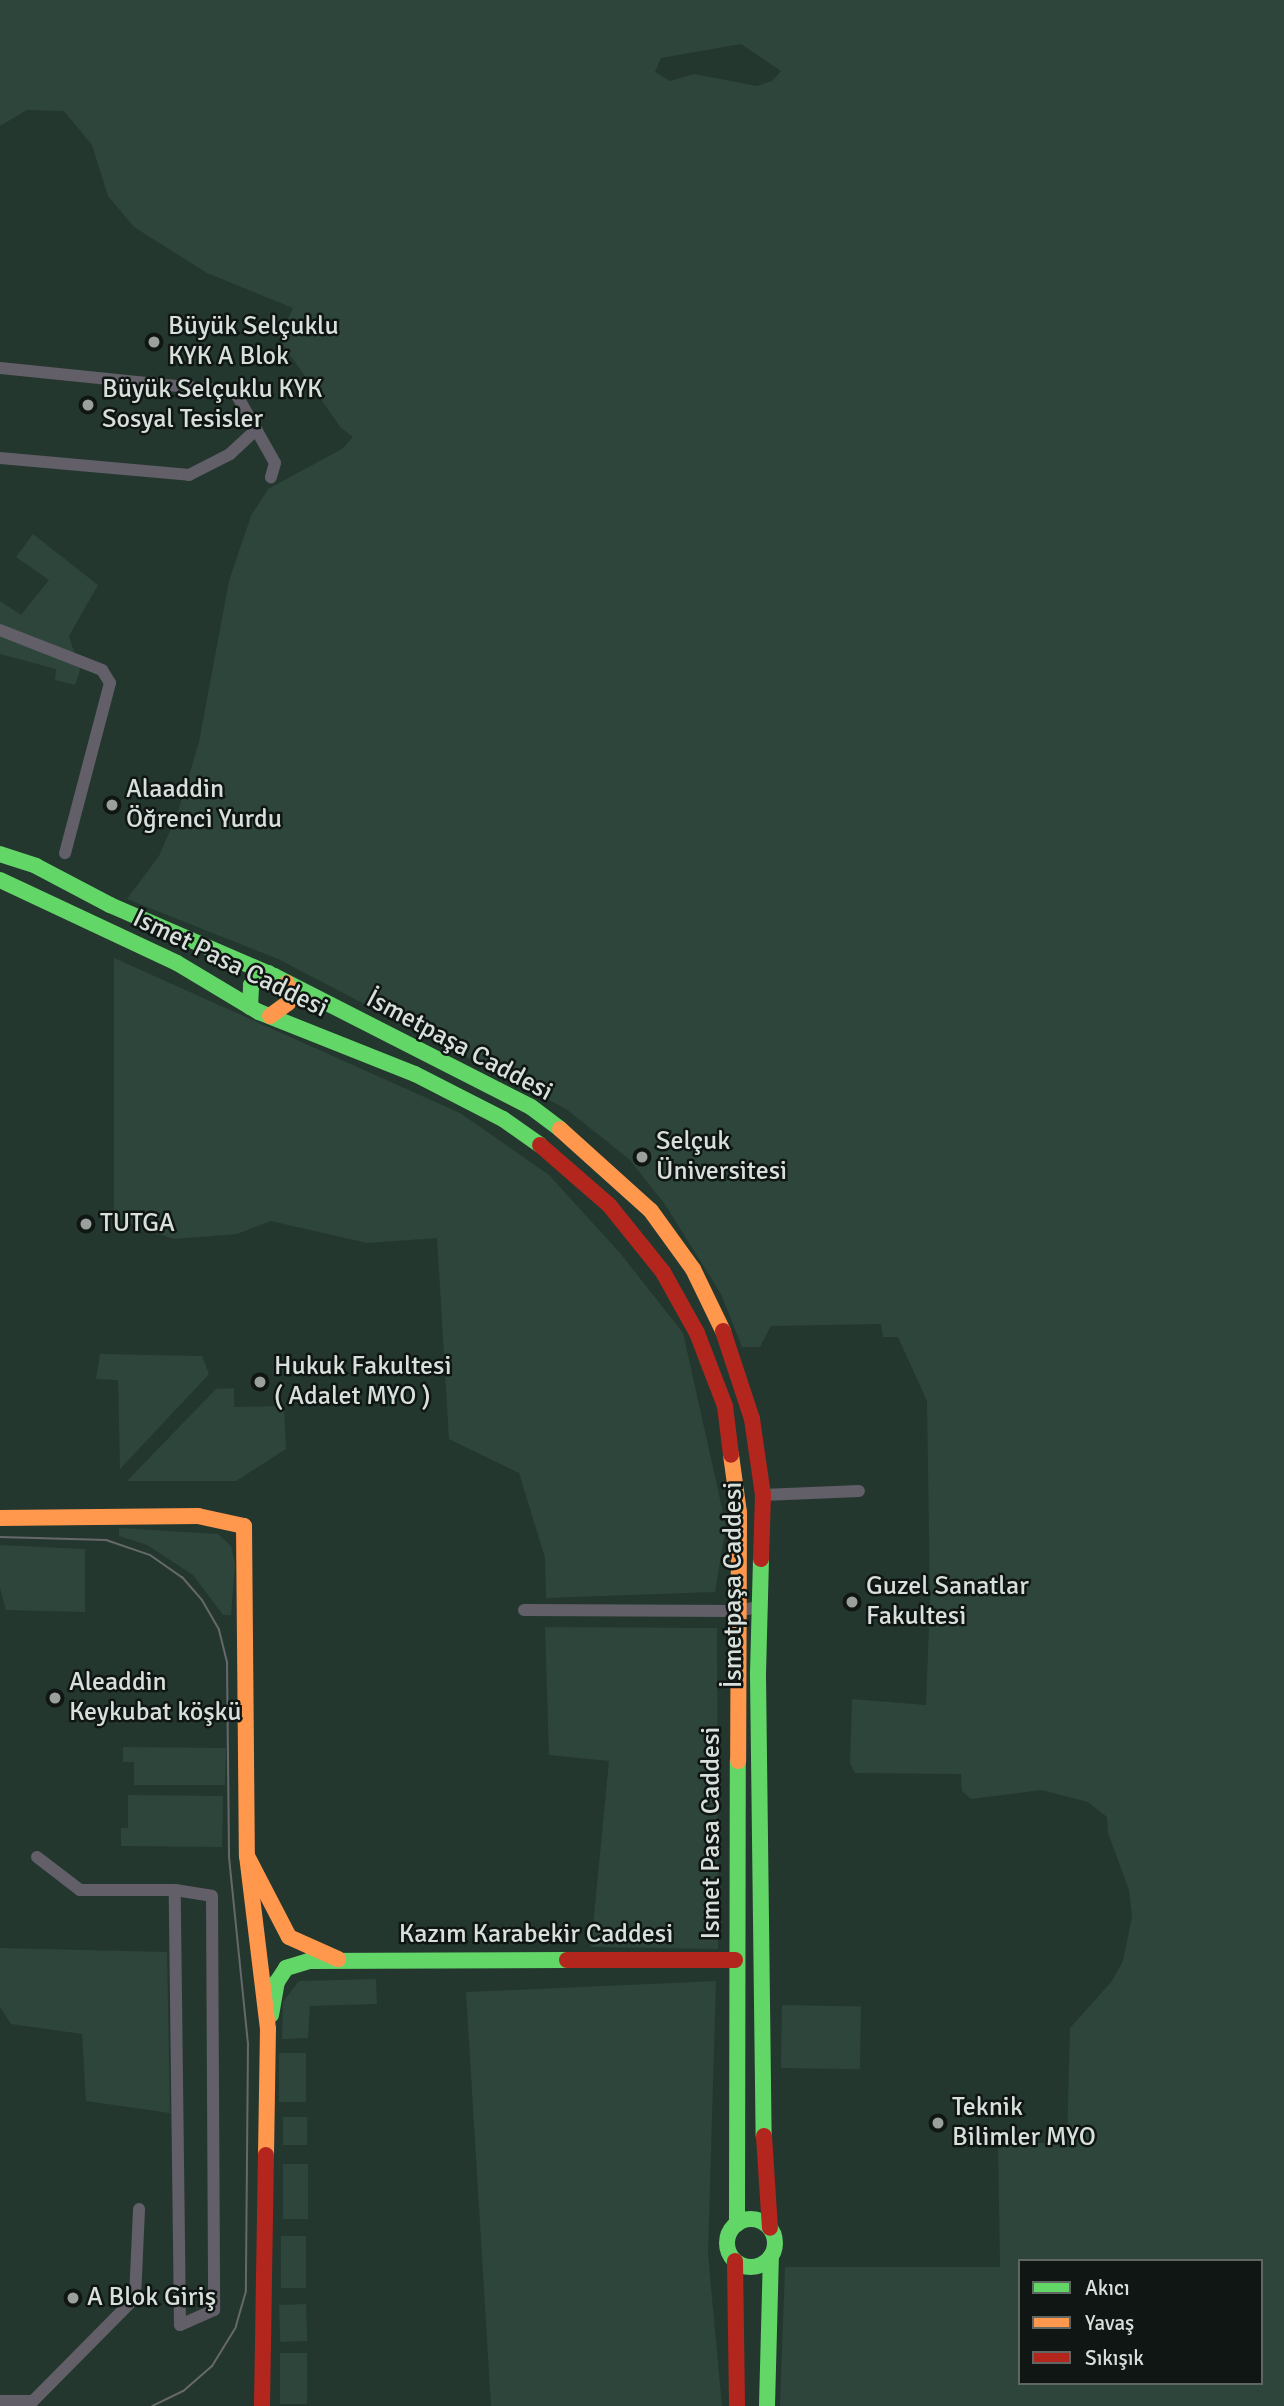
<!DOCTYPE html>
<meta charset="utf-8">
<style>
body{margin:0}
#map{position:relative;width:1284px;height:2406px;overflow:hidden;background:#262c29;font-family:Signika,sans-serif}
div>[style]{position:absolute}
.built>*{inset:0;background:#24372f}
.green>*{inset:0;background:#2d453b;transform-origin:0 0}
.street>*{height:12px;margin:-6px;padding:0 6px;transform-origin:6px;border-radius:6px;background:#625f68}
.fast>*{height:16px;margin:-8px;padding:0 8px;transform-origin:8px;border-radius:8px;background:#63d668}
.fast>.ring{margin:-8px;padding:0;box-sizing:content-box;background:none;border:16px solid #63d668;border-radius:50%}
.slow>*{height:16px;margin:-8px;padding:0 8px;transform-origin:8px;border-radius:8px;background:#ff974d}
.jam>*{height:16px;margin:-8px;padding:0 8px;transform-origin:8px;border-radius:8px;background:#b3261e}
.tram>*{height:2px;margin:-1px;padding:0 1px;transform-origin:1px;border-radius:1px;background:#67686a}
.dots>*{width:19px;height:19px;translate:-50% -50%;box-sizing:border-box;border:4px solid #101613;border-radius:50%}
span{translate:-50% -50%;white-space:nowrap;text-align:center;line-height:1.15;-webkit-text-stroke:5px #101613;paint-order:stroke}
.poi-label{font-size:26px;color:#d8e0dc}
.left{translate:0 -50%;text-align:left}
.street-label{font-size:26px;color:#d8e0dc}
.legend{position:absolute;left:1018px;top:2259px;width:245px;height:126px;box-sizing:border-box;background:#101613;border:2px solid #606763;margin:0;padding:9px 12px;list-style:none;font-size:21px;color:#d8e0dc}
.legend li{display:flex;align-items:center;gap:14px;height:35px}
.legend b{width:35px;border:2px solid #606763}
</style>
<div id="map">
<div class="built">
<div style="clip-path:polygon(evenodd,0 0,1284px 52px,1284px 2406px,0 2406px,0 0,1020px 2261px,1261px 2261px,1261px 2383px,1020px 2383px,1020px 2261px)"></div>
</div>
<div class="green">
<div style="clip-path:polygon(evenodd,0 0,1284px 0,1284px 2406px,780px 2406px,785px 2267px,1000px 2267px,998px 2143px,1067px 2143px,1070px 2028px,1112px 1981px,1123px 1961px,1132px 1916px,1129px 1890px,1108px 1833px,1107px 1817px,1088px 1802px,1042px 1790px,971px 1799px,962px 1791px,961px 1774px,855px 1773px,850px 1763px,852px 1699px,926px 1705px,930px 1601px,927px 1401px,898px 1337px,883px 1337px,881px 1324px,771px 1326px,760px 1347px,742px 1347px,721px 1294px,664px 1203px,629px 1159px,566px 1109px,278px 959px,127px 899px,159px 856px,177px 815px,199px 742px,229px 581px,251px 516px,268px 489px,342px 449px,353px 437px,341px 428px,279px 339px,293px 308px,207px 273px,134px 227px,108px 196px,92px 145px,64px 111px,27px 110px,0 126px,0 0,741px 44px,781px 71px,772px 81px,757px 86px,694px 74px,670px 81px,655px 72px,661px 58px,741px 44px,0 0,1020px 2261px,1261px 2261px,1261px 2383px,1020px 2383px,1020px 2261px)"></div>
<div style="clip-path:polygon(33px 534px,98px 585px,69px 636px,80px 670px,75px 685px,55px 680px,56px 669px,0 654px,0 601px,21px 615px,49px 580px,16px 557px)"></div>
<div style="clip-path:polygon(114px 958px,460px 1113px,549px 1175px,620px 1253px,683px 1333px,726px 1526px,715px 1592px,546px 1598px,545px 1558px,519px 1473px,449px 1439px,437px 1238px,367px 1243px,271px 1221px,237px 1234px,174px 1239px,114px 1218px)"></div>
<div style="clip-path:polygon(100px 1354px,202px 1356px,209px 1374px,120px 1469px,118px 1380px,96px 1379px)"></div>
<div style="clip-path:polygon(234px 1388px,234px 1407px,284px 1406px,286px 1449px,236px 1481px,127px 1481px,216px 1389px)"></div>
<div style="clip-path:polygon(119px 1528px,218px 1534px,231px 1546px,235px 1564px,231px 1615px,223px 1615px,193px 1575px,147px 1545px,119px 1536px)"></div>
<div style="clip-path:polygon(0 1545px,85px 1549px,85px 1612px,6px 1610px,0 1588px)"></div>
<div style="clip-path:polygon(545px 1627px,717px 1628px,718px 1949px,591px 1947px,609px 1761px,549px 1755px)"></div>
<div style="clip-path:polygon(123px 1747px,226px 1748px,225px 1785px,134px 1785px,134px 1762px,123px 1762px)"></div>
<div style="clip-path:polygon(128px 1795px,223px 1796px,222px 1847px,121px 1846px,121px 1828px,128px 1828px)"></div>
<div style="clip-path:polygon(0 1948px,167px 1952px,170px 2113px,86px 2101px,82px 2034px,11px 2024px,0 2007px)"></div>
<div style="clip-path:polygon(376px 1979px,377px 2004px,310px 2006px,308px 2038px,282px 2039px,283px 2002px,299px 1981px)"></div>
<div style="clip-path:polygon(716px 1981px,708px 2254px,722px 2406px,491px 2406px,466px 1992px)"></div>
<div style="left:782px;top:2005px;width:79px;height:63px;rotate:1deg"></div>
<div style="left:306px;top:2053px;width:49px;height:27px;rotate:90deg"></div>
<div style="left:283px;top:2117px;width:24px;height:28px"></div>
<div style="left:283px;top:2164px;width:25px;height:55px"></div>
<div style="left:281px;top:2236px;width:25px;height:52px"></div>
<div style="left:306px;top:2304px;width:37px;height:27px;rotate:88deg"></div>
<div style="left:280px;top:2353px;width:27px;height:51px"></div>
</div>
<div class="street">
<div style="left:0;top:368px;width:236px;rotate:5.8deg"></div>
<div style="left:235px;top:392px;width:81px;rotate:60.6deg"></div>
<div style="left:275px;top:463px;width:15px;rotate:106deg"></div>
<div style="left:0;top:458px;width:190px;rotate:5.1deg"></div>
<div style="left:189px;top:475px;width:46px;rotate:-27.1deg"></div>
<div style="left:230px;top:454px;width:35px;rotate:-43deg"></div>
<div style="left:0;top:630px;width:110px;rotate:21.4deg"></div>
<div style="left:102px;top:670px;width:15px;rotate:58deg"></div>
<div style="left:110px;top:683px;width:176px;rotate:104.8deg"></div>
<div style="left:763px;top:1495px;width:96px;rotate:-2.4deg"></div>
<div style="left:524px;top:1610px;width:214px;rotate:0.3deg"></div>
<div style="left:738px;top:1611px;width:24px;rotate:-12deg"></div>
<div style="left:37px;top:1857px;width:54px;rotate:37.5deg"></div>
<div style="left:80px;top:1890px;width:95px"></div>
<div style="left:175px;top:1890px;width:37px;rotate:9deg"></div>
<div style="left:212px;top:1896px;width:414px;rotate:89.7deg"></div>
<div style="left:214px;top:2310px;width:37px;rotate:156deg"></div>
<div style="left:180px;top:2325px;width:435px;rotate:-90.7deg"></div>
<div style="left:0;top:2401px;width:33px"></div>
<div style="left:33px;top:2401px;width:145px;rotate:-45.3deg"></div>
<div style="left:135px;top:2298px;width:89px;rotate:-87.4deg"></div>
</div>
<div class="fast">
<div style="left:0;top:854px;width:38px;rotate:18deg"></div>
<div style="left:36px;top:866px;width:84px;rotate:27.8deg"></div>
<div style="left:110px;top:905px;width:179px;rotate:23.4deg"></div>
<div style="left:274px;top:976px;width:288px;rotate:27deg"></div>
<div style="left:531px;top:1107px;width:36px;rotate:37deg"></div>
<div style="left:0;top:880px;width:195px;rotate:25.1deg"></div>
<div style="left:177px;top:963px;width:96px;rotate:30.9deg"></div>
<div style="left:259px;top:1012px;width:168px;rotate:21.7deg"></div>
<div style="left:415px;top:1074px;width:99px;rotate:27.1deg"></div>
<div style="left:503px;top:1119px;width:45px;rotate:35.1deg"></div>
<div style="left:250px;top:1007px;width:22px;rotate:-87deg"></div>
<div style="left:251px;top:985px;width:21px;rotate:-35deg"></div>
<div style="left:761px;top:1559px;width:116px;rotate:91.5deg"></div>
<div style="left:758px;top:1675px;width:461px;rotate:89.3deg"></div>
<div style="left:271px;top:2015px;width:34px;rotate:-80deg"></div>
<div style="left:277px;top:1982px;width:17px;rotate:-57deg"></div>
<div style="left:286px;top:1968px;width:24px;rotate:-17deg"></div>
<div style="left:309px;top:1961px;width:258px;rotate:-0.2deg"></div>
<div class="ring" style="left:727px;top:2219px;width:32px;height:32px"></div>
<div style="left:737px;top:2224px;width:463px;rotate:-89.9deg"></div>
<div style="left:767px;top:2406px;width:150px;rotate:-88.5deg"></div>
</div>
<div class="slow">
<div style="left:270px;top:1016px;width:22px;rotate:-36deg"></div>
<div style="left:288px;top:1003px;width:20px;rotate:-93deg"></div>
<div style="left:560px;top:1129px;width:122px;rotate:42deg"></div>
<div style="left:651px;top:1211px;width:72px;rotate:54.1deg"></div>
<div style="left:693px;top:1269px;width:69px;rotate:64.2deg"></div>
<div style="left:731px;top:1455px;width:59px;rotate:82.1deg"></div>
<div style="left:739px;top:1513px;width:248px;rotate:90.2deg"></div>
<div style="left:0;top:1518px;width:198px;rotate:-0.6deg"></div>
<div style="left:198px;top:1516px;width:47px;rotate:12.3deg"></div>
<div style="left:244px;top:1526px;width:330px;rotate:89.5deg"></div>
<div style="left:266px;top:2155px;width:126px;rotate:-89.1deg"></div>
<div style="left:268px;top:2029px;width:174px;rotate:-96.9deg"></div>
<div style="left:247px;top:1856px;width:91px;rotate:62.6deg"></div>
<div style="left:289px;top:1937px;width:54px;rotate:24.2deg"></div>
</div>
<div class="jam">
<div style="left:540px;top:1145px;width:91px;rotate:41deg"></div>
<div style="left:609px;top:1205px;width:86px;rotate:51.1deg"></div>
<div style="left:663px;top:1272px;width:70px;rotate:60.9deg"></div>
<div style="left:697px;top:1333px;width:78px;rotate:69deg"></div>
<div style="left:725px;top:1406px;width:49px;rotate:83deg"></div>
<div style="left:723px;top:1331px;width:93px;rotate:71.8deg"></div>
<div style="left:752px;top:1419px;width:77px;rotate:81.8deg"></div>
<div style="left:763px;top:1495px;width:64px;rotate:91.8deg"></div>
<div style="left:567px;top:1960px;width:168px"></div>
<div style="left:764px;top:2136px;width:92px;rotate:86.3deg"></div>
<div style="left:735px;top:2261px;width:145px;rotate:89.2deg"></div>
<div style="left:262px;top:2406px;width:251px;rotate:-89.1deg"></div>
</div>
<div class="tram">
<div style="left:0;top:1537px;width:106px;rotate:1.6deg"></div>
<div style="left:106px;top:1540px;width:46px;rotate:18.8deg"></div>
<div style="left:150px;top:1555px;width:39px;rotate:35deg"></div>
<div style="left:182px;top:1577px;width:30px;rotate:49deg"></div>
<div style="left:202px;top:1600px;width:34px;rotate:60deg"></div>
<div style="left:219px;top:1630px;width:34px;rotate:76deg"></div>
<div style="left:227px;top:1663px;width:194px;rotate:89.4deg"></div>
<div style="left:229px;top:1857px;width:187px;rotate:84.2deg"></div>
<div style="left:248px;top:2043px;width:248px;rotate:90.5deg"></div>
<div style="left:246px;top:2291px;width:37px;rotate:106deg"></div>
<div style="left:236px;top:2327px;width:46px;rotate:121.6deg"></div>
<div style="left:212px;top:2366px;width:38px;rotate:139deg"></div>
<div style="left:183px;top:2391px;width:34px;rotate:154deg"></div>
</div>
<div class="dots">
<div style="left:154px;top:342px;background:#9aa19d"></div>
<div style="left:88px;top:405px;background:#9aa19d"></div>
<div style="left:112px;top:805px;background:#9aa19d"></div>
<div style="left:642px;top:1157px;background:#9aa19d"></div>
<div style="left:86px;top:1224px;background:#9aa19d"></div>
<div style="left:260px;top:1382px;background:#9aa19d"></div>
<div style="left:852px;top:1602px;background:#9aa19d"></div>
<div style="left:55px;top:1698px;background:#9aa19d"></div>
<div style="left:938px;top:2123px;background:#9aa19d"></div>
<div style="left:73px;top:2298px;background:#9aa19d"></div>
</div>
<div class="poi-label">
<span class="left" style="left:168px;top:342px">Büyük Selçuklu<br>KYK A Blok</span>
<span class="left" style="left:102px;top:405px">Büyük Selçuklu KYK<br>Sosyal Tesisler</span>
<span class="left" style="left:126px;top:805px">Alaaddin<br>Öğrenci Yurdu</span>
<span class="left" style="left:656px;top:1157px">Selçuk<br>Üniversitesi</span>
<span class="left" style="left:100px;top:1224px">TUTGA</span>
<span class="left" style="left:274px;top:1382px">Hukuk Fakultesi<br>( Adalet MYO )</span>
<span class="left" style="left:866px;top:1602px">Guzel Sanatlar<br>Fakultesi</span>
<span class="left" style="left:69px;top:1698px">Aleaddin<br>Keykubat köşkü</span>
<span class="left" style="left:952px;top:2123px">Teknik<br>Bilimler MYO</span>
<span class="left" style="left:87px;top:2298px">A Blok Giriş</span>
</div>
<div class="street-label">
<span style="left:230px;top:964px;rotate:26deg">Ismet Pasa Caddesi</span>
<span style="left:459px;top:1046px;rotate:28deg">İsmetpaşa Caddesi</span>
<span style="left:734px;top:1585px;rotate:-90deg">İsmetpaşa Caddesi</span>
<span style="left:712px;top:1833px;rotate:-90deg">Ismet Pasa Caddesi</span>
<span style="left:536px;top:1935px">Kazım Karabekir Caddesi</span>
</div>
<ul class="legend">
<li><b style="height:9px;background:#63d668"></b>Akıcı</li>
<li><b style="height:9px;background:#ff974d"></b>Yavaş</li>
<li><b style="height:9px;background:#b3261e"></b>Sıkışık</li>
</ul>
</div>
